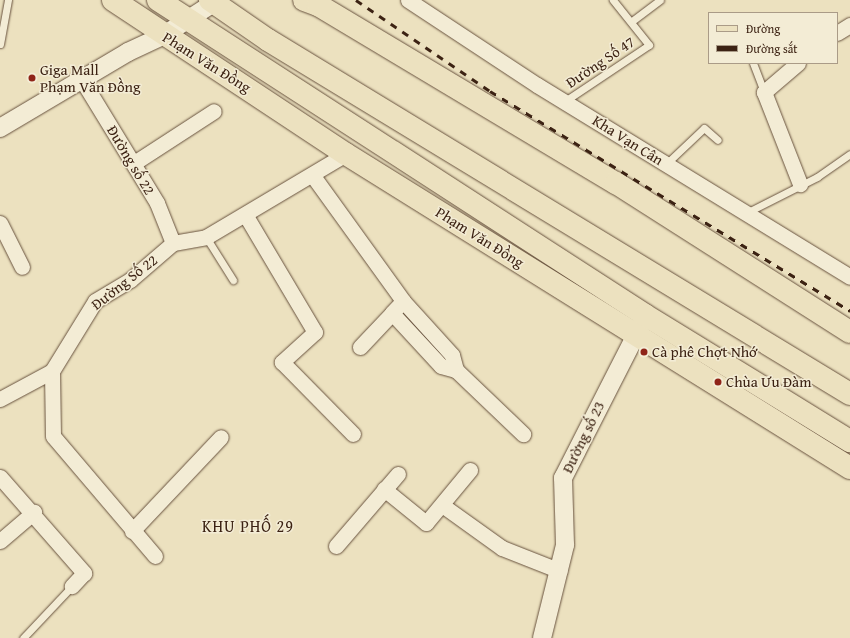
<!DOCTYPE html>
<meta charset="utf-8">
<style>
body{margin:0}
#map{position:relative;width:850px;height:638px;overflow:hidden;background:#ece1bf;font-family:"Gentium Book Plus",serif}
div>[style]{position:absolute}
.roads{filter:drop-shadow(0 0 1px #68523e) drop-shadow(0 0 1px #68523e)}
.service>*{height:7px;margin:-3.5px;padding:0 3.5px;transform-origin:3.5px;border-radius:3.5px;background:#f3ecd5}
.minor>*{height:15px;margin:-7.5px;padding:0 7.5px;transform-origin:7.5px;border-radius:7.5px;background:#f3ecd5}
.tertiary>*{height:18px;margin:-9px;padding:0 9px;transform-origin:9px;border-radius:9px;background:#f3ecd5}
.primary>*{height:22px;margin:-11px;padding:0 11px;transform-origin:11px;border-radius:11px;background:#ece1bf}
.trunk>*{height:22px;margin:-11px;padding:0 11px;transform-origin:11px;border-radius:11px;background:#ece1bf}
.rail>*{height:3px;margin-top:-1.5px;transform-origin:0;background:repeating-linear-gradient(90deg,#3c2213 0 7px,transparent 0 14px)}
.dots>*{width:11px;height:11px;translate:-50% -50%;box-sizing:border-box;border:2px solid #f3ecd5;border-radius:50%}
span{translate:-50% -50%;white-space:nowrap;text-align:center;line-height:1.15;-webkit-text-stroke:3px #f3ecd5;paint-order:stroke}
.street-label{font-size:15px;color:#3c2213}
.poi-label{font-size:15px;color:#3c2213}
.left{translate:0 -50%;text-align:left}
.neighbourhood-label{font-size:16px;color:#3c2213;letter-spacing:1px}
.legend{position:absolute;left:708px;top:12px;width:130px;height:52px;box-sizing:border-box;background:#f3ecd5;border:1px solid #aa9b87;margin:0;padding:5px 7px;list-style:none;font-size:12px;color:#3c2213}
.legend li{display:flex;align-items:center;gap:8px;height:20px}
.legend b{width:20px;border:1px solid #aa9b87}
</style>
<div id="map">
<div class="roads">
<div class="service">
<div style="left:632px;top:21px;width:35px;rotate:-37deg"></div>
<div style="left:0;top:44px;width:45px;rotate:-79.7deg"></div>
<div style="left:753px;top:63px;width:31px;rotate:69deg"></div>
<div style="left:565px;top:101px;width:101px;rotate:-33.7deg"></div>
<div style="left:649px;top:45px;width:58px;rotate:-128.7deg"></div>
<div style="left:666px;top:164px;width:52px;rotate:-43.5deg"></div>
<div style="left:704px;top:128px;width:18px;rotate:41deg"></div>
<div style="left:746px;top:213px;width:80px;rotate:-26.9deg"></div>
<div style="left:817px;top:177px;width:40px;rotate:-34.9deg"></div>
<div style="left:206px;top:237px;width:51px;rotate:57.9deg"></div>
<div style="left:23px;top:638px;width:71px;rotate:-46.7deg"></div>
</div>
<div class="minor">
<div style="left:408px;top:0;width:154px;rotate:33.4deg"></div>
<div style="left:537px;top:85px;width:367px;rotate:31.5deg"></div>
<div style="left:837px;top:33px;width:15px;rotate:-32deg"></div>
<div style="left:798px;top:63px;width:45px;rotate:139.5deg"></div>
<div style="left:764px;top:92px;width:99px;rotate:68.6deg"></div>
<div style="left:82px;top:80px;width:144px;rotate:58.6deg"></div>
<div style="left:157px;top:203px;width:43px;rotate:68.2deg"></div>
<div style="left:134px;top:163px;width:95px;rotate:-33deg"></div>
<div style="left:313px;top:176px;width:154px;rotate:54.2deg"></div>
<div style="left:403px;top:301px;width:73px;rotate:47.8deg"></div>
<div style="left:452px;top:355px;width:16px;rotate:75deg"></div>
<div style="left:456px;top:370px;width:93px;rotate:43.7deg"></div>
<div style="left:246px;top:216px;width:135px;rotate:59.3deg"></div>
<div style="left:315px;top:332px;width:45px;rotate:137.7deg"></div>
<div style="left:282px;top:362px;width:101px;rotate:45.4deg"></div>
<div style="left:0;top:223px;width:49px;rotate:63.4deg"></div>
<div style="left:403px;top:301px;width:16px;rotate:133deg"></div>
<div style="left:392px;top:313px;width:72px;rotate:47.2deg"></div>
<div style="left:441px;top:366px;width:16px;rotate:15deg"></div>
<div style="left:360px;top:347px;width:47px;rotate:-46.7deg"></div>
<div style="left:0;top:399px;width:59px;rotate:-28.3deg"></div>
<div style="left:0;top:477px;width:128px;rotate:48.8deg"></div>
<div style="left:84px;top:573px;width:18px;rotate:133deg"></div>
<div style="left:384px;top:489px;width:54px;rotate:39deg"></div>
<div style="left:426px;top:523px;width:69px;rotate:-50.3deg"></div>
<div style="left:442px;top:505px;width:74px;rotate:35.6deg"></div>
<div style="left:502px;top:548px;width:62px;rotate:21.6deg"></div>
<div style="left:132px;top:531px;width:129px;rotate:-46.6deg"></div>
<div style="left:0;top:541px;width:45px;rotate:-40.5deg"></div>
<div style="left:336px;top:546px;width:95px;rotate:-49.3deg"></div>
<div style="left:155px;top:556px;width:157px;rotate:-130.4deg"></div>
<div style="left:53px;top:436px;width:65px;rotate:-90.9deg"></div>
<div style="left:52px;top:371px;width:82px;rotate:-58.4deg"></div>
<div style="left:95px;top:301px;width:41px;rotate:-31deg"></div>
<div style="left:130px;top:280px;width:57px;rotate:-40.7deg"></div>
<div style="left:173px;top:243px;width:34px;rotate:-10deg"></div>
<div style="left:206px;top:237px;width:163px;rotate:-30.7deg"></div>
</div>
<div class="tertiary">
<div style="left:0;top:128px;width:149px;rotate:-30.7deg"></div>
<div style="left:128px;top:52px;width:40px;rotate:-25deg"></div>
<div style="left:164px;top:35px;width:64px;rotate:-32.9deg"></div>
<div style="left:542px;top:638px;width:96px;rotate:-76.1deg"></div>
<div style="left:565px;top:545px;width:67px;rotate:-91.7deg"></div>
<div style="left:563px;top:478px;width:174px;rotate:-63deg"></div>
</div>
<div class="primary">
<div style="left:113px;top:0;width:279px;rotate:33.5deg"></div>
<div style="left:346px;top:154px;width:594px;rotate:31.92deg"></div>
<div style="left:304px;top:0;width:15px;rotate:20deg"></div>
<div style="left:318px;top:5px;width:347px;rotate:30.9deg"></div>
<div style="left:616px;top:183px;width:277px;rotate:32.5deg"></div>
</div>
<div class="trunk">
<div style="left:158px;top:0;width:580px;rotate:32.9deg"></div>
<div style="left:645px;top:315px;width:241px;rotate:31.6deg"></div>
<div style="left:210px;top:0;width:70px;rotate:34.6deg"></div>
<div style="left:268px;top:40px;width:681px;rotate:31.31deg"></div>
</div>
</div>
<div class="rail">
<div style="left:356px;top:0;width:162px;rotate:34.2deg"></div>
<div style="left:490px;top:91px;width:422px;rotate:31.4deg"></div>
</div>
<div class="dots">
<div style="left:32px;top:78px;background:#8f2418"></div>
<div style="left:644px;top:352px;background:#8f2418"></div>
<div style="left:718px;top:382px;background:#8f2418"></div>
</div>
<div class="street-label">
<span style="left:207px;top:62px;rotate:32deg">Phạm Văn Đồng</span>
<span style="left:600px;top:62px;rotate:-34deg">Đường Số 47</span>
<span style="left:628px;top:140px;rotate:32deg">Kha Vạn Cân</span>
<span style="left:131px;top:160px;rotate:59deg">Đường số 22</span>
<span style="left:480px;top:237px;rotate:32deg">Phạm Văn Đồng</span>
<span style="left:124px;top:282px;rotate:-38deg">Đường Số 22</span>
<span style="left:583px;top:437px;rotate:-64deg">Đường số 23</span>
</div>
<div class="poi-label">
<span class="left" style="left:40px;top:78px">Giga Mall<br>Phạm Văn Đồng</span>
<span class="left" style="left:652px;top:352px">Cà phê Chợt Nhớ</span>
<span class="left" style="left:726px;top:382px">Chùa Ưu Đàm</span>
</div>
<div class="neighbourhood-label">
<span style="left:248px;top:526px">KHU PHỐ 29</span>
</div>
<ul class="legend">
<li><b style="height:5px;background:#ece1bf"></b>Đường</li>
<li><b style="height:5px;background:#3c2213"></b>Đường sắt</li>
</ul>
</div>
